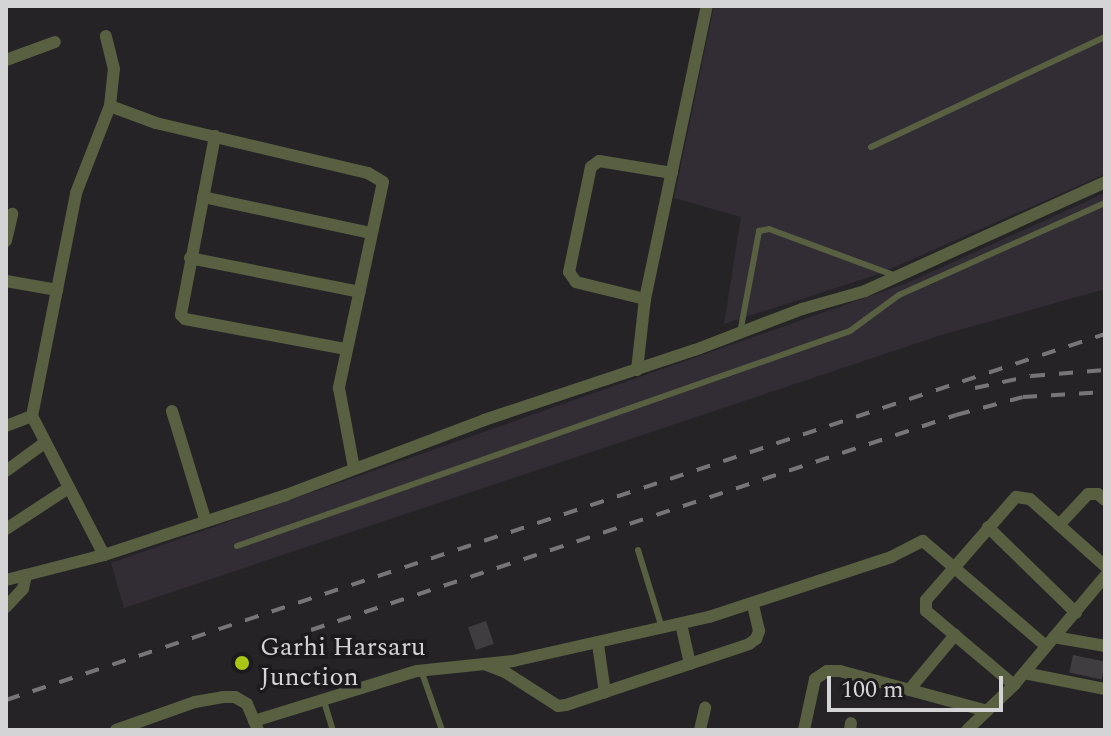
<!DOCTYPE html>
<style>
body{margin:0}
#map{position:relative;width:1111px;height:736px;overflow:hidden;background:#262327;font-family:Spectral,serif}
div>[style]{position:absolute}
.built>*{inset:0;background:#322c34}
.building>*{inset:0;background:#403d41;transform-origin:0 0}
.lane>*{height:6px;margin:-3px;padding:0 3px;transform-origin:3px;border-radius:3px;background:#586041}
.street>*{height:12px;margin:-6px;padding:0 6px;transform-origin:6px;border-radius:6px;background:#586041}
.rail>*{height:4px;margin-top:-2px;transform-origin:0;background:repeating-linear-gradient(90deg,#777578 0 14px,transparent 0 28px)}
.dots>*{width:22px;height:22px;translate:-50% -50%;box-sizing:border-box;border:4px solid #1c1a1d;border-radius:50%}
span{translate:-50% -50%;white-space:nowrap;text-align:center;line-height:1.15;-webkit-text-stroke:7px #1c1a1d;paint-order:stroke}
.poi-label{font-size:26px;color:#d4d3d5}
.left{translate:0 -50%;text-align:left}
.frame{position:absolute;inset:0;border:8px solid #d4d3d5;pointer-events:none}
.scale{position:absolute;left:827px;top:676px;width:176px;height:36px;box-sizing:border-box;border:4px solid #d4d3d5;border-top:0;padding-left:10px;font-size:24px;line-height:28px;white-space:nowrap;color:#d4d3d5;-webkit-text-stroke:6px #1c1a1d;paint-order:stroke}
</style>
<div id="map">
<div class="built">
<div style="clip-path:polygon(714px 6px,1105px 6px,1105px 174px,879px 274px,724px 324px,741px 217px,674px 198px)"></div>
<div style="clip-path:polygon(1105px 193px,1105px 289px,941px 335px,124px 608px,111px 563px,907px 283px)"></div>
</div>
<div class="building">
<div style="left:486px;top:621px;width:24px;height:19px;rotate:71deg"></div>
<div style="left:1073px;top:655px;width:33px;height:18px;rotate:12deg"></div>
</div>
<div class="lane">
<div style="left:871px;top:147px;width:259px;rotate:-25.2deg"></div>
<div style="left:740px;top:333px;width:104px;rotate:-79.4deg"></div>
<div style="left:759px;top:231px;width:10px;rotate:-11deg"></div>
<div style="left:769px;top:229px;width:135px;rotate:20.3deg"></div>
<div style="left:237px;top:546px;width:650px;rotate:-19.33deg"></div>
<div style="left:850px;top:331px;width:61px;rotate:-36.3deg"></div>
<div style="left:899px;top:295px;width:226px;rotate:-24.1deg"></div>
<div style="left:638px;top:550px;width:82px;rotate:72.9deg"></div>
<div style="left:421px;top:670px;width:64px;rotate:70.7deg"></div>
<div style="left:323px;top:698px;width:34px;rotate:73deg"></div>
</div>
<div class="street">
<div style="left:6px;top:60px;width:52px;rotate:-20.2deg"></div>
<div style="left:110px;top:106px;width:49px;rotate:20.3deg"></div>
<div style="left:156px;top:123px;width:218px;rotate:13.3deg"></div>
<div style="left:368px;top:173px;width:17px;rotate:31deg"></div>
<div style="left:383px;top:182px;width:211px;rotate:102.1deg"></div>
<div style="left:339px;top:388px;width:81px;rotate:79.4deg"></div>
<div style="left:215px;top:136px;width:182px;rotate:100.8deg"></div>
<div style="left:181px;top:315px;width:6px;rotate:45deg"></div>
<div style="left:185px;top:319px;width:164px;rotate:10.6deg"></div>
<div style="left:203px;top:197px;width:172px;rotate:12.1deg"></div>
<div style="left:6px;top:241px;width:28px;rotate:-77deg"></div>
<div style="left:190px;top:258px;width:173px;rotate:11.3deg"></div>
<div style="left:6px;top:281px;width:52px;rotate:10deg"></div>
<div style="left:645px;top:299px;width:71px;rotate:-166.2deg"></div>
<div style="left:576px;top:282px;width:12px;rotate:-125deg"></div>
<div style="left:569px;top:272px;width:107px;rotate:-78.2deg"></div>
<div style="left:591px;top:167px;width:10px;rotate:-37deg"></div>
<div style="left:599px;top:161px;width:74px;rotate:9.3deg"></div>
<div style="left:637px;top:370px;width:71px;rotate:-83.6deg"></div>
<div style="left:645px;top:299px;width:299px;rotate:-78.1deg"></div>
<div style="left:172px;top:411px;width:113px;rotate:73deg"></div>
<div style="left:6px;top:426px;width:28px;rotate:-21deg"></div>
<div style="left:6px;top:471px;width:46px;rotate:-36.1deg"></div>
<div style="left:1059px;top:525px;width:42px;rotate:-46.9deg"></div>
<div style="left:1088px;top:494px;width:10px"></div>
<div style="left:1098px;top:494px;width:9px;rotate:41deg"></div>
<div style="left:988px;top:527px;width:123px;rotate:44.3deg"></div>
<div style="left:6px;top:529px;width:73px;rotate:-33.3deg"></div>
<div style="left:104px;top:555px;width:157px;rotate:-117.4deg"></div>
<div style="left:32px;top:416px;width:227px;rotate:-78.8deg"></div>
<div style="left:76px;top:193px;width:93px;rotate:-68.7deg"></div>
<div style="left:110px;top:106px;width:37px;rotate:-84deg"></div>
<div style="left:114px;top:69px;width:34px;rotate:-104deg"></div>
<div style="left:6px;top:580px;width:21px;rotate:-14deg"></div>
<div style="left:6px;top:607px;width:25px;rotate:-47deg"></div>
<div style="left:23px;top:589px;width:14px;rotate:-78deg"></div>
<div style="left:26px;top:575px;width:81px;rotate:-14.4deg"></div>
<div style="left:104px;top:555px;width:192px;rotate:-18.2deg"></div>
<div style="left:286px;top:495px;width:212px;rotate:-20.7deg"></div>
<div style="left:484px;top:420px;width:222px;rotate:-18.4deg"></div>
<div style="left:695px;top:350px;width:115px;rotate:-21deg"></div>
<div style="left:802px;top:309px;width:66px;rotate:-15.9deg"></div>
<div style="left:865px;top:291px;width:264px;rotate:-24.4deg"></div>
<div style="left:681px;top:624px;width:41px;rotate:77.3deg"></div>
<div style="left:1054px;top:637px;width:52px;rotate:10deg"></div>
<div style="left:598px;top:644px;width:49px;rotate:81.9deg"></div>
<div style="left:484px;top:664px;width:22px;rotate:21deg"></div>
<div style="left:505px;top:672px;width:63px;rotate:32.7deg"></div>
<div style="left:558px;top:706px;width:8px;rotate:-7deg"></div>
<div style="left:566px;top:705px;width:193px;rotate:-18.4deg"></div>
<div style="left:749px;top:644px;width:9px;rotate:-36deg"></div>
<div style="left:756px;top:639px;width:9px;rotate:-69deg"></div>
<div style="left:759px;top:631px;width:28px;rotate:-103deg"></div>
<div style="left:1024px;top:673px;width:83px;rotate:11.2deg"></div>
<div style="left:1014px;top:685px;width:115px;rotate:-139.9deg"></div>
<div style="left:926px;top:611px;width:11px;rotate:-90deg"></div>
<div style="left:926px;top:600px;width:137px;rotate:-48.9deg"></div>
<div style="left:1016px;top:497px;width:14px;rotate:8deg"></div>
<div style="left:1030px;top:499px;width:101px;rotate:41.8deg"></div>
<div style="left:909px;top:690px;width:72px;rotate:-50.1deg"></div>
<div style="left:254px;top:721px;width:170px;rotate:-17.1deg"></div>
<div style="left:417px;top:671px;width:97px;rotate:-5.9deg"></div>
<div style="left:513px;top:661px;width:201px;rotate:-12.7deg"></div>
<div style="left:709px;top:617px;width:192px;rotate:-18.2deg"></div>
<div style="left:891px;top:557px;width:36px;rotate:-27deg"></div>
<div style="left:923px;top:541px;width:162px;rotate:40.5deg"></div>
<div style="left:116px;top:730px;width:84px;rotate:-19.5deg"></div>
<div style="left:195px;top:702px;width:28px;rotate:-10deg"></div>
<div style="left:223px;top:697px;width:12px"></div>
<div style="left:235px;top:697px;width:14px;rotate:30deg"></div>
<div style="left:247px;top:704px;width:28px;rotate:67deg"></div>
<div style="left:700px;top:730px;width:23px;rotate:-77deg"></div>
<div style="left:804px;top:730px;width:52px;rotate:-77.8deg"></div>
<div style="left:815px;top:679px;width:14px;rotate:-34deg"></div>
<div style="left:827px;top:671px;width:13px"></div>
<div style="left:840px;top:671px;width:152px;rotate:15.2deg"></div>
<div style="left:850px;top:730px;width:7px;rotate:-82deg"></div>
<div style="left:967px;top:730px;width:65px;rotate:-43.8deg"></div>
<div style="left:1014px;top:685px;width:142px;rotate:-50.1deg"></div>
</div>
<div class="rail">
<div style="left:975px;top:388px;width:57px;rotate:-12.1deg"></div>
<div style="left:1031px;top:376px;width:74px;rotate:-4.6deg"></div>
<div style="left:311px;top:630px;width:680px;rotate:-18.43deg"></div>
<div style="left:956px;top:415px;width:69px;rotate:-15deg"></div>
<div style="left:1023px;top:397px;width:82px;rotate:-3.5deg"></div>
<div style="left:6px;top:700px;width:1158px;rotate:-18.42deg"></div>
</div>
<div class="dots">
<div style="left:242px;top:663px;background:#abc615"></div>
</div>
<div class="poi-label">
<span class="left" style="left:260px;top:663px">Garhi Harsaru<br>Junction</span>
</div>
<div class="frame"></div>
<div class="scale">100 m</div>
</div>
